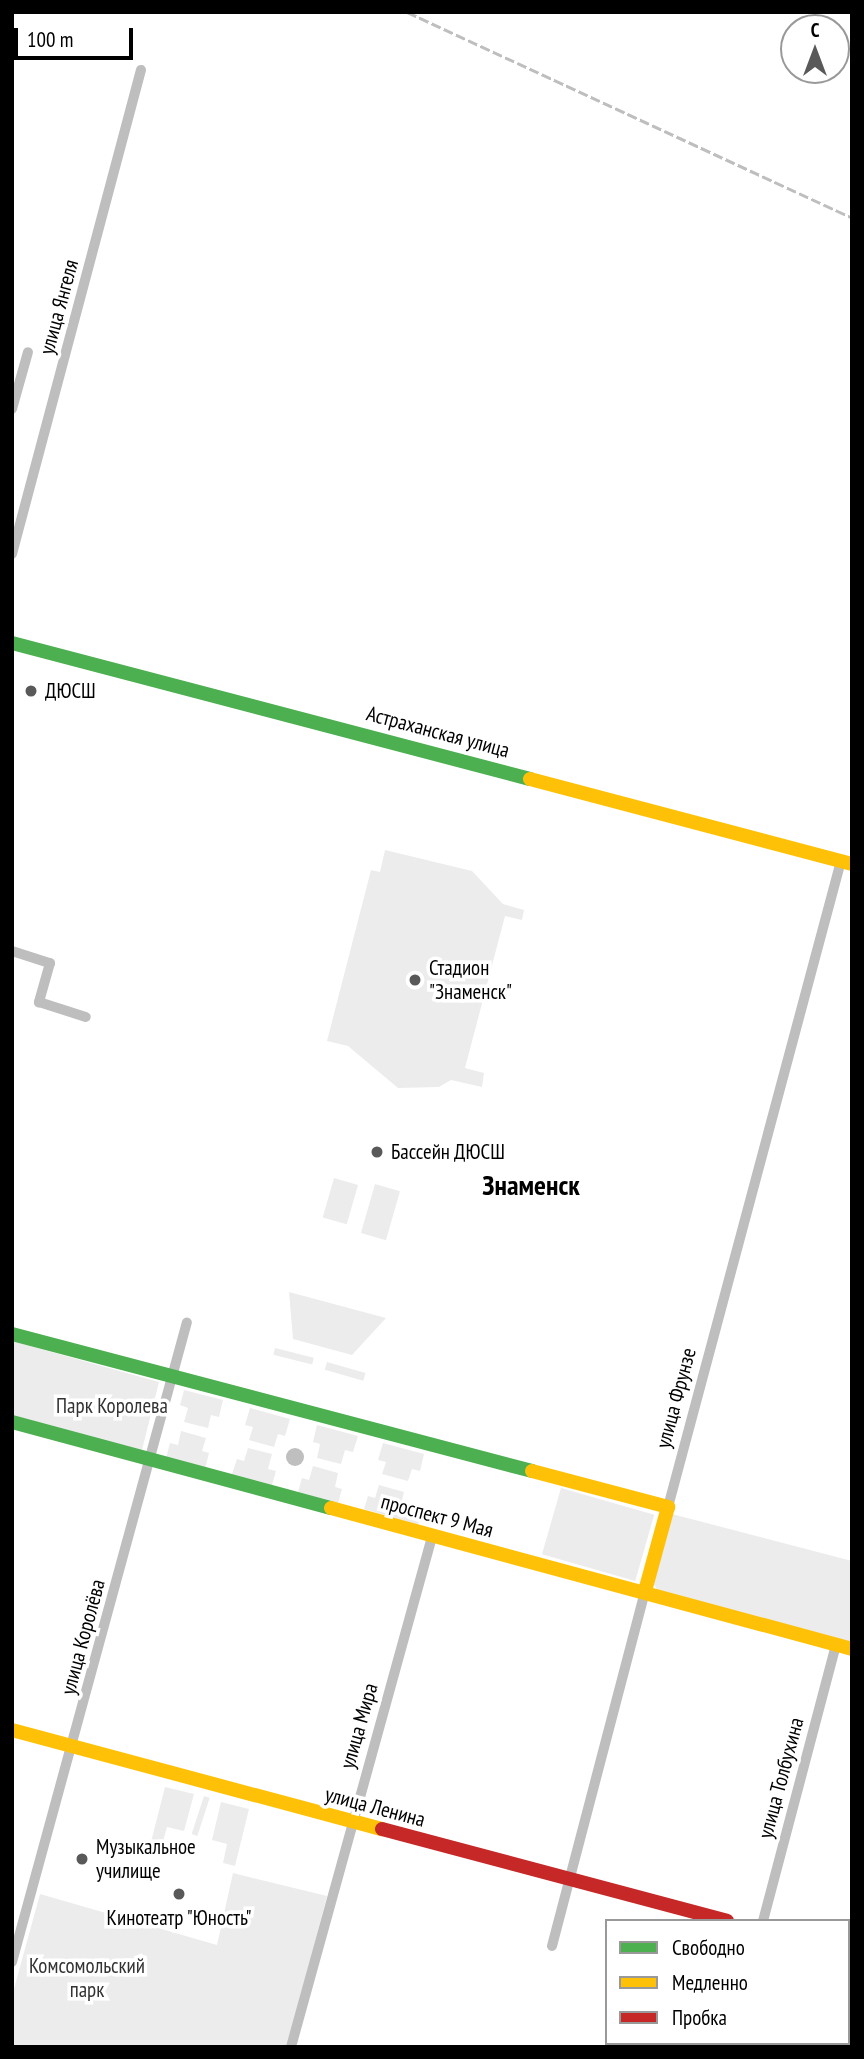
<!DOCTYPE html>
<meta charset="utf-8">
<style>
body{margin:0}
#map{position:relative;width:864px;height:2059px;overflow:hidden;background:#fff;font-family:"PT Sans Narrow",sans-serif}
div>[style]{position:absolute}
.green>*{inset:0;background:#ececec;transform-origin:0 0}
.water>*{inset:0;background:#bfbfbf}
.round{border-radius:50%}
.street>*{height:10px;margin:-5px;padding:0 5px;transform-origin:5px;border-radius:5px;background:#bebebe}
.fast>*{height:14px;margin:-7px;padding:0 7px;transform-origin:7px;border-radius:7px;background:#4caf50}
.slow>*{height:14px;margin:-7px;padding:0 7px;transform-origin:7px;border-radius:7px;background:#ffc107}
.jam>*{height:14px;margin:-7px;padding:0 7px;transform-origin:7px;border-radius:7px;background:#c62828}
.rail>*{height:2.5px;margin-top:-1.25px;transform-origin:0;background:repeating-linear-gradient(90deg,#bebebe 0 10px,transparent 0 13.5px)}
.dots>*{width:19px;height:19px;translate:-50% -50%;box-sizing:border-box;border:4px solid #fff;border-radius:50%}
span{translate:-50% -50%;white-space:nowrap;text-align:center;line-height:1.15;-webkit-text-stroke:7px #fff;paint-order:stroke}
.street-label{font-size:21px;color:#000}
.poi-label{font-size:21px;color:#000}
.left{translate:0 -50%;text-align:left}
.park-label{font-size:21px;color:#333}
.district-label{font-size:28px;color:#000;font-weight:700}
.frame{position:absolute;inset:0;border:14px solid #000;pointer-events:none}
.legend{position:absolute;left:605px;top:1919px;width:245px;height:126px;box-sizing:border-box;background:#fff;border:2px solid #999;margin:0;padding:9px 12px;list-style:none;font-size:21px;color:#000}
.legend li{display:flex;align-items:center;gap:14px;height:35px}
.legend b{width:35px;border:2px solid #999}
.north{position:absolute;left:780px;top:14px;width:70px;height:70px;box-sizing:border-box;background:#fff;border:2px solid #999;border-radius:50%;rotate:0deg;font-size:19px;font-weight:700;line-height:28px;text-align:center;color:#000}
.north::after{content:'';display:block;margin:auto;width:24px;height:32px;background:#595959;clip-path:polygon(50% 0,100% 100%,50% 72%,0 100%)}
.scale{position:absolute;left:14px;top:28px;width:119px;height:32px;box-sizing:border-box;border:4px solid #000;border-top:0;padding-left:9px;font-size:21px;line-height:24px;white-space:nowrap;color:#000;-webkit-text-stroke:5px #fff;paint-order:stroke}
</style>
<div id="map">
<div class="green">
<div style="clip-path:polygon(385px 850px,472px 871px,503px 904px,524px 910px,522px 920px,505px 916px,465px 1068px,484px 1073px,482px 1087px,451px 1080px,439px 1087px,398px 1088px,348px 1046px,327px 1041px,371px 870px,380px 872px)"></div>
<div style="left:334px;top:1178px;width:25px;height:41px;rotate:16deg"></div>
<div style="left:375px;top:1184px;width:26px;height:51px;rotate:16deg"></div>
<div style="clip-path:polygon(289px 1292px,386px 1318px,352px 1355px,293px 1339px)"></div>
<div style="clip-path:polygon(12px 1341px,159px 1382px,142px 1450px,12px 1418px)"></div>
<div style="left:275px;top:1348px;width:40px;height:7px;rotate:14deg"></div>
<div style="left:327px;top:1362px;width:40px;height:8px;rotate:16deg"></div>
<div style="clip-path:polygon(184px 1390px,223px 1400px,219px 1417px,211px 1415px,208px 1428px,184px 1422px,188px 1408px,180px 1405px)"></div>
<div style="clip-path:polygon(250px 1408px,290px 1419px,285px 1436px,278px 1434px,274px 1447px,249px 1440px,253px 1427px,245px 1425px)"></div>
<div style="clip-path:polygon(317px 1425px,358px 1436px,353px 1452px,345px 1450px,341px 1464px,317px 1458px,320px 1444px,313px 1442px)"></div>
<div style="clip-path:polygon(181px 1431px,206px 1438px,202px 1451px,209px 1453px,205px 1469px,166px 1458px,170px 1443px,178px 1445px)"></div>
<div style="clip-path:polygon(383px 1443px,424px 1454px,420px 1471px,412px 1469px,408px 1481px,382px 1474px,386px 1462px,378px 1460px)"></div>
<div style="clip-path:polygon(248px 1448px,272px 1454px,268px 1469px,276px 1471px,272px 1485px,232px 1474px,237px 1459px,244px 1461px)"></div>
<div style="clip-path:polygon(313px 1466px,338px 1473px,335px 1487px,342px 1489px,338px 1503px,298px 1492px,302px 1478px,309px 1480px)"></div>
<div style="clip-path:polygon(379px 1485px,404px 1492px,401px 1504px,422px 1511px,418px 1525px,364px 1509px,368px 1496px,375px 1498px)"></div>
<div style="left:561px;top:1488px;width:97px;height:69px;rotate:16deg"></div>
<div style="clip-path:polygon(672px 1514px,852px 1561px,852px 1645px,659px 1593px,653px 1583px)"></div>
<div style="clip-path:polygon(165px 1787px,194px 1794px,184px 1831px,167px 1827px,162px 1845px,151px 1842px)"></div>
<div style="left:204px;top:1796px;width:6px;height:40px;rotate:18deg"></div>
<div style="clip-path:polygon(221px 1802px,249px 1809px,235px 1866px,223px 1863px,227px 1844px,212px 1840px)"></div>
<div style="clip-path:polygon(233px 1873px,327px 1896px,287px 2047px,12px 2047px,12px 1996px,40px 1894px,217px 1945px)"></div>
</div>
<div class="water">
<div class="round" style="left:286px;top:1448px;width:18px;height:18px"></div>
</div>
<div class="street">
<div style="left:12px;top:409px;width:59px;rotate:-74.3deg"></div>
<div style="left:12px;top:554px;width:501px;rotate:-75.08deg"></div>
<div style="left:12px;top:951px;width:40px;rotate:18deg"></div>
<div style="left:50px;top:963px;width:41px;rotate:105.8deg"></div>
<div style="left:39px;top:1002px;width:49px;rotate:17.7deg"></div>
<div style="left:668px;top:1507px;width:669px;rotate:-75.01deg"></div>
<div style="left:763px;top:1921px;width:286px;rotate:-75.2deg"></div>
<div style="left:552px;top:1946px;width:367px;rotate:-75.3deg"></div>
<div style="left:12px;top:1962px;width:663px;rotate:-74.71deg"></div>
<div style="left:291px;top:2047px;width:529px;rotate:-74.55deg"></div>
<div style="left:729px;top:2047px;width:4px;rotate:-76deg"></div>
</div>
<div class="fast">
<div style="left:12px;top:643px;width:536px;rotate:14.71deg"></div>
<div style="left:12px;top:1334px;width:538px;rotate:14.76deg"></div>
<div style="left:12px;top:1422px;width:330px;rotate:15.1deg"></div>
</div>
<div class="slow">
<div style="left:530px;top:779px;width:333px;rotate:14.8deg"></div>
<div style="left:532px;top:1471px;width:141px;rotate:14.8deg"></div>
<div style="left:668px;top:1507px;width:87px;rotate:105.3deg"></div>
<div style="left:331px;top:1508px;width:540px;rotate:15.14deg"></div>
<div style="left:12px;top:1730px;width:383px;rotate:15deg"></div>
<div style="left:848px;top:1953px;width:4px;rotate:14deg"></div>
</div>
<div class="jam">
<div style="left:382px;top:1829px;width:357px;rotate:14.9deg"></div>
</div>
<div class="rail">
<div style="left:407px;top:12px;width:490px;rotate:24.8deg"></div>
</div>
<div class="dots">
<div style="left:31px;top:691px;background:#595959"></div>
<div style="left:415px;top:980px;background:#595959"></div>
<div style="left:377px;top:1152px;background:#595959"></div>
<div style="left:82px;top:1859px;background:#595959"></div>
<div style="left:179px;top:1894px;background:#595959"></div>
</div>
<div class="street-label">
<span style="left:59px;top:307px;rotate:-75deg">улица Янгеля</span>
<span style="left:438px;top:732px;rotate:15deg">Астраханская улица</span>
<span style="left:676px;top:1398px;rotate:-75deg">улица Фрунзе</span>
<span style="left:437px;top:1516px;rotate:15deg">проспект 9 Мая</span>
<span style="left:83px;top:1637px;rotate:-75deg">улица Королёва</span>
<span style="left:359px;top:1726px;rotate:-74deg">улица Мира</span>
<span style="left:781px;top:1778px;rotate:-75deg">улица Толбухина</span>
<span style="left:375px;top:1807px;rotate:15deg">улица Ленина</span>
</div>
<div class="poi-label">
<span class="left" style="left:45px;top:691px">ДЮСШ</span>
<span class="left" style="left:429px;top:980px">Стадион<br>"Знаменск"</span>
<span class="left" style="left:391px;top:1152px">Бассейн ДЮСШ</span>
<span class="left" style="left:96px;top:1859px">Музыкальное<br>училище</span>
<span style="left:179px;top:1918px">Кинотеатр "Юность"</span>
</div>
<div class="park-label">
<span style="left:112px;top:1406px">Парк Королева</span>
<span style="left:87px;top:1978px">Комсомольский<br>парк</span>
</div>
<div class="district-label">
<span style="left:531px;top:1185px">Знаменск</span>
</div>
<div class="frame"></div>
<ul class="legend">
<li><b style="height:9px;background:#4caf50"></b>Свободно</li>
<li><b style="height:9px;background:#ffc107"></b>Медленно</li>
<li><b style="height:9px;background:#c62828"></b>Пробка</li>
</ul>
<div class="north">С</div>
<div class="scale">100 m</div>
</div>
